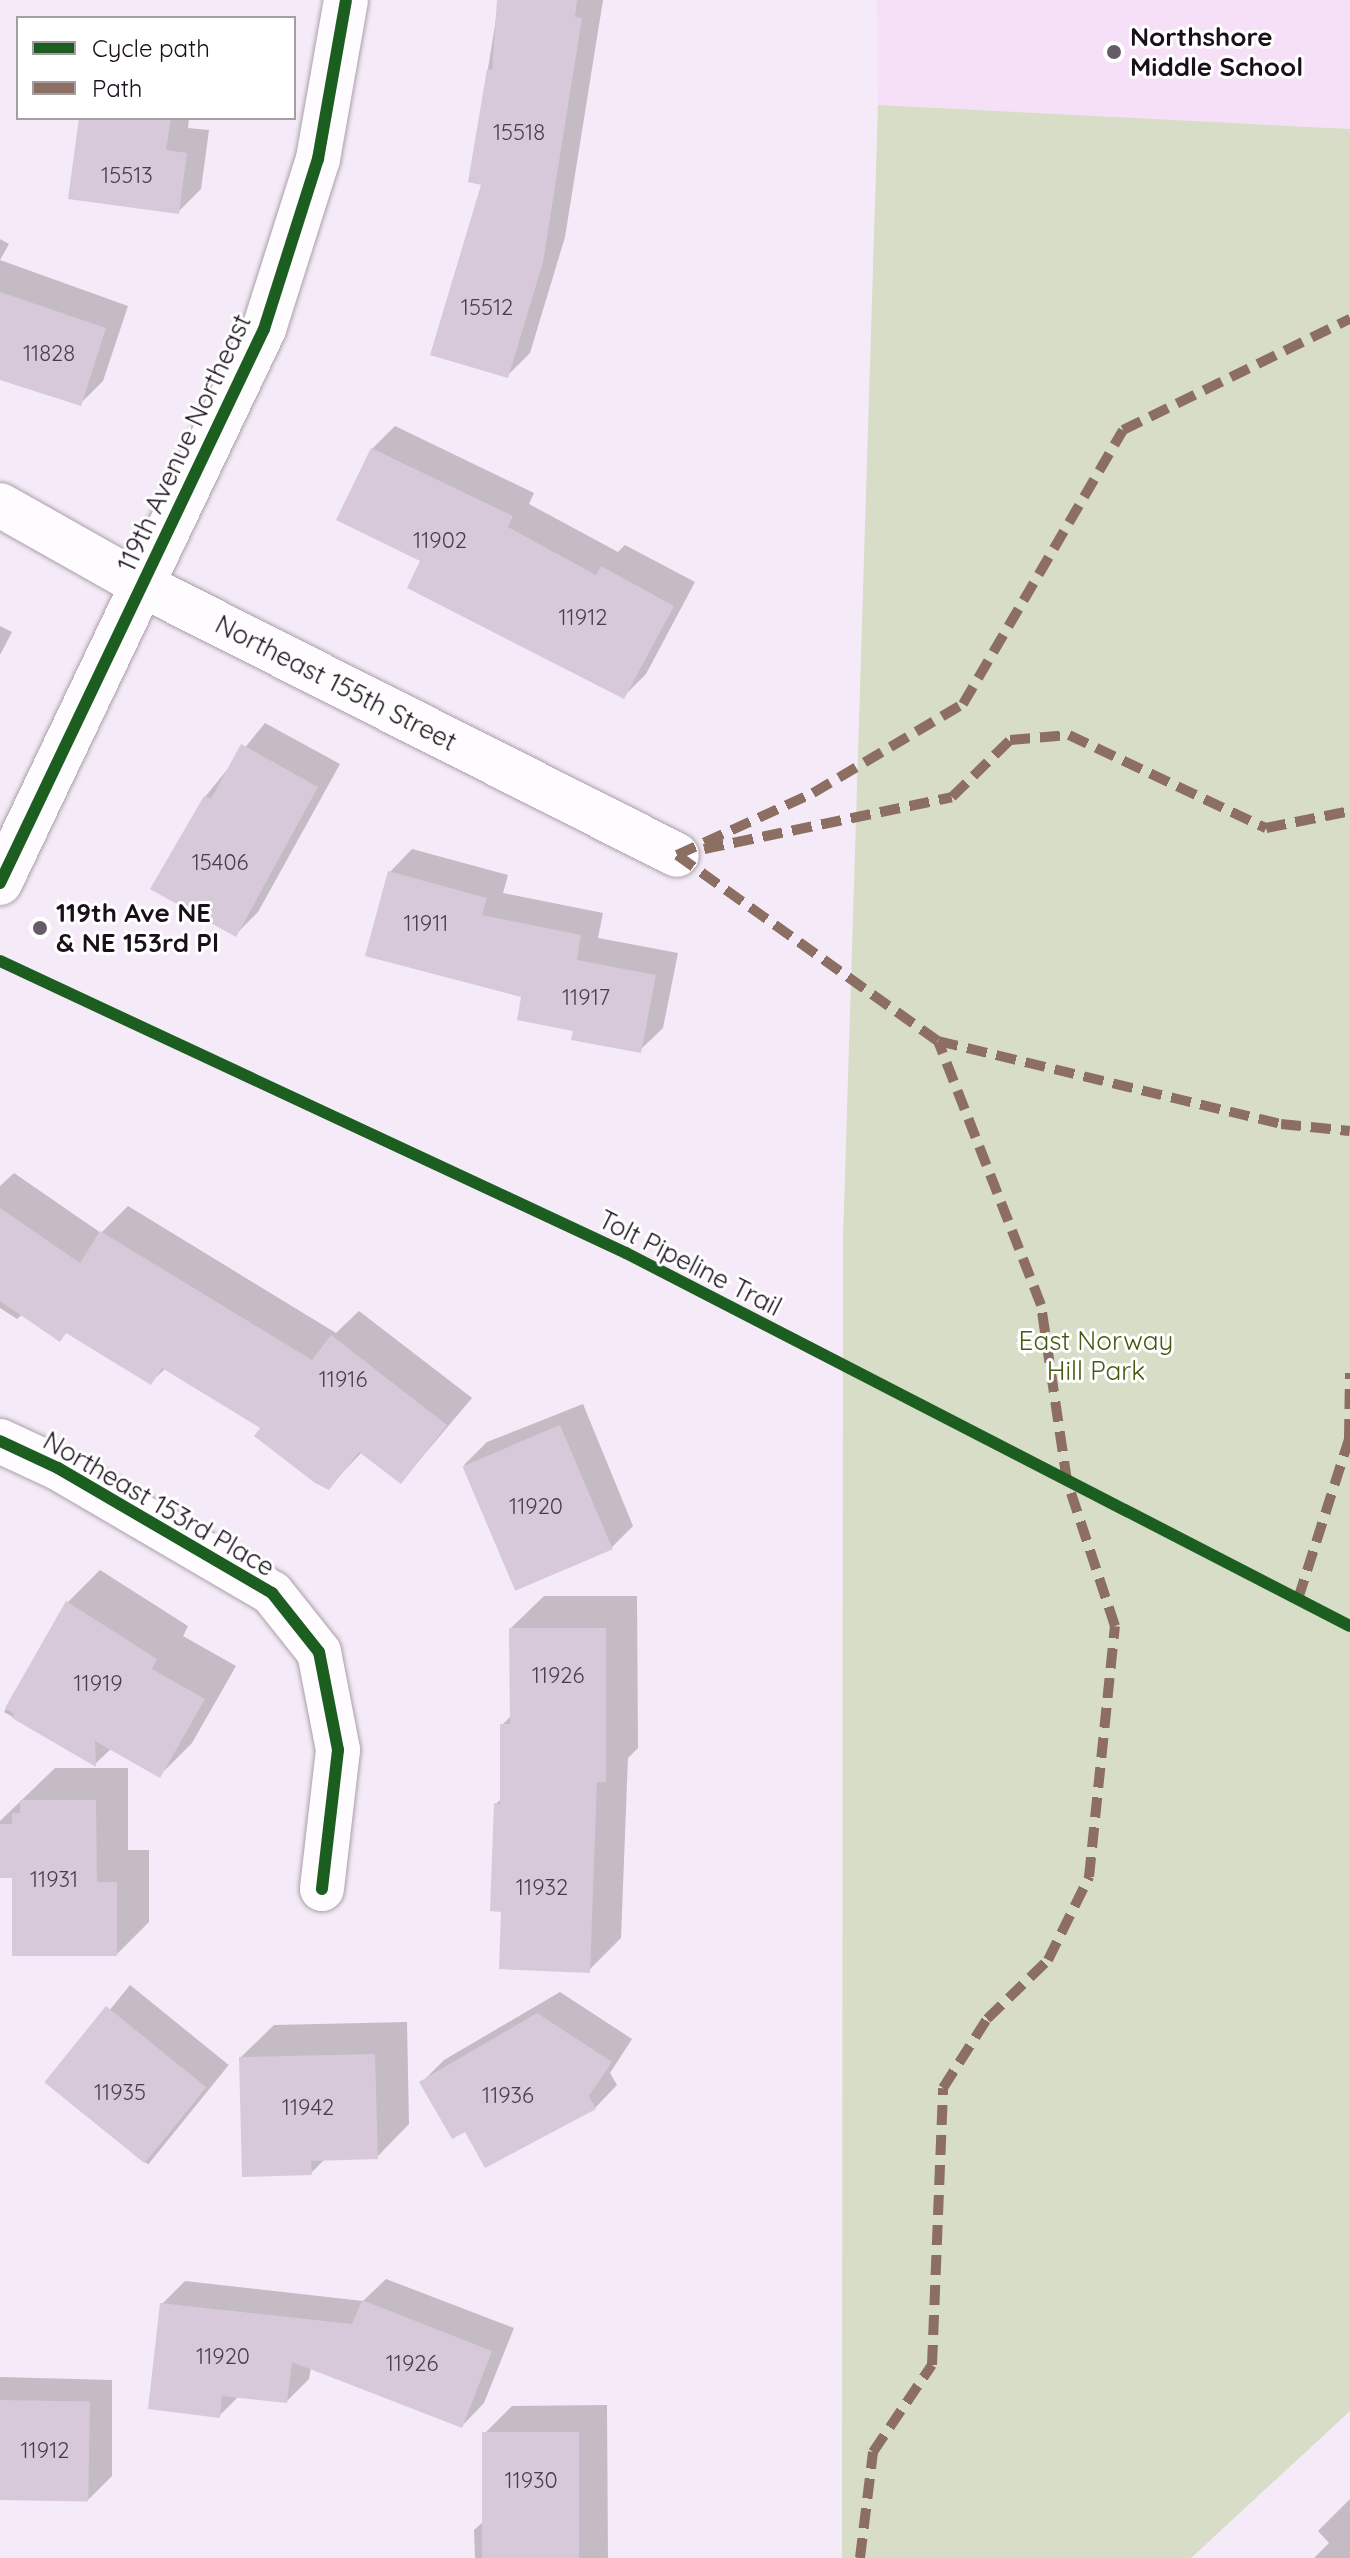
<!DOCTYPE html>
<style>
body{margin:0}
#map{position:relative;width:1350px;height:2558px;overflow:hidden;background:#f5eaf7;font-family:Quicksand,sans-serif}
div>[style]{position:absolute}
.built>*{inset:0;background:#f5e0f8}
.green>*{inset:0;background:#d7ddc6}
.shadow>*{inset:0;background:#0003;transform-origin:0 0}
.building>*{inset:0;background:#d7c9d9;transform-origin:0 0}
.roads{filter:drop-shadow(0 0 2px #a9a0aa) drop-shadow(0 0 2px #a9a0aa)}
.minor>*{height:44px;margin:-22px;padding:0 22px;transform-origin:22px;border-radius:22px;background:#fefcfe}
.quiet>*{height:10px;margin-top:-5px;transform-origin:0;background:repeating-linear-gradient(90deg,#8d6e63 0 20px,transparent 0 30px)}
.cycleway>*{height:12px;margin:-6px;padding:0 6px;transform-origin:6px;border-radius:6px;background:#1b5e20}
.dots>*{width:22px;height:22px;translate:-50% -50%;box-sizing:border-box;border:4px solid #fff;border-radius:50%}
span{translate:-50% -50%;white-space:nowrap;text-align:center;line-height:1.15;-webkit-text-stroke:6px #fff;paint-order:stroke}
.number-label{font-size:22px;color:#483e4a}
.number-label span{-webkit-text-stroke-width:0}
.poi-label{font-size:26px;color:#19101a;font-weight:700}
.left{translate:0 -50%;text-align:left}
.street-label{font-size:26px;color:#19101a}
.park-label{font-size:26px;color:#44590e}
.legend{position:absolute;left:16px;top:16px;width:280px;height:104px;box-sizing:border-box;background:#fff;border:2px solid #a39fa3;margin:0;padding:10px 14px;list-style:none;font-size:24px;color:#19101a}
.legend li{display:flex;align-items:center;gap:16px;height:40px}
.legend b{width:40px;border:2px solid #a39fa3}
</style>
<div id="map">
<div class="built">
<div style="clip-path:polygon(877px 0,1350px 0,1350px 129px,878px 105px)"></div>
</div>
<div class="green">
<div style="clip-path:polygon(878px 105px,1350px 129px,1350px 2411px,1191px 2558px,842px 2558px,843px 1241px)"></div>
</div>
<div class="shadow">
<div style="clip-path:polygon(499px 0,603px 0,565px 237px,530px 353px,507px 376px,484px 183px,470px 181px)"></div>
<div style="clip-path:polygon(81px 118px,189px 118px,188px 128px,209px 130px,201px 189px,178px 212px)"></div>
<div style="clip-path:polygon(0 239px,9px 244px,0 260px,128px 306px,103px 381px,80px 404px,0 377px)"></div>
<div style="clip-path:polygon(395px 426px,534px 493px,529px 504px,618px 552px,625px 545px,695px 582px,646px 674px,623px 697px,372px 449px)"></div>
<div style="clip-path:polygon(0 626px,12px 632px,0 655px)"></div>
<div style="clip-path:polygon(265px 723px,340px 764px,258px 912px,236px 934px,205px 797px)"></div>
<div style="clip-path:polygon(412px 849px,508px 875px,503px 893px,603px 913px,598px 938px,678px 953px,663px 1028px,640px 1050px,575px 1029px,524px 996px,390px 872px)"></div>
<div style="clip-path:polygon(14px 1173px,101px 1233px,128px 1206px,336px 1333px,359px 1311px,472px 1398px,401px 1482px,362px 1452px,329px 1487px,263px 1428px,166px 1368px,151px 1382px,67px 1332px,60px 1339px,23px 1314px,17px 1319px,0 1308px,0 1186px)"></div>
<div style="clip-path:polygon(583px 1404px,633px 1526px,610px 1549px,464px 1465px,487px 1442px)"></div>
<div style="clip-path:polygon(100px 1570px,188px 1626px,183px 1636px,236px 1666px,192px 1743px,160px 1775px,112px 1748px,95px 1764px,4px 1712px,68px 1602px)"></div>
<div style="clip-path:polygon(544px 1596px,637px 1596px,638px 1748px,628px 1758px,621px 1938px,589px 1970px,503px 1910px,496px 1804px,502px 1798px,502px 1725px,512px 1715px,511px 1628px)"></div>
<div style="clip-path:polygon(55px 1768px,128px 1768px,128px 1850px,149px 1850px,149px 1922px,117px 1954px,14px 1876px,0 1876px,0 1821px)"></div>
<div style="left:130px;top:1985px;width:127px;height:128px;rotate:39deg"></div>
<div style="clip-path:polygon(560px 1992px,632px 2039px,610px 2073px,617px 2085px,595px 2108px,465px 2129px,421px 2083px,444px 2060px)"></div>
<div style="clip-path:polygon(407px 2022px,409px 2124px,377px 2157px,326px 2158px,311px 2173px,241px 2057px,274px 2025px)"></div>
<div style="clip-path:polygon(386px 2279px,514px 2328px,484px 2403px,462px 2426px,311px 2367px,309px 2379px,287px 2401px,239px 2396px,219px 2416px,162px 2304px,185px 2281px,363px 2301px)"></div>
<div style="clip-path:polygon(0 2377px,112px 2380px,112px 2476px,89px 2499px,0 2498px)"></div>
<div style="clip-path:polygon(607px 2405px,608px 2558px,475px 2558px,474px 2530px,484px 2521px,484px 2434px,512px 2406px)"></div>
<div style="clip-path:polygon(1350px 2499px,1350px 2558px,1314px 2558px,1329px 2543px,1318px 2531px)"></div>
</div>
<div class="building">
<div style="clip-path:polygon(497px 0,577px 0,575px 17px,582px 18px,543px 262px,508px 378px,430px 355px,481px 185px,468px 182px,487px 69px,492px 70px)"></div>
<div style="clip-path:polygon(79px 118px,171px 118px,166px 150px,187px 153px,179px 214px,68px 199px)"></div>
<div style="clip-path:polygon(0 292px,106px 328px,81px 406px,0 380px)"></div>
<div style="clip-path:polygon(371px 448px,513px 516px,508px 527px,596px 575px,601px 566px,674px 606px,624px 699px,407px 588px,420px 561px,336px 520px)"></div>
<div style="clip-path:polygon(241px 744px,318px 787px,236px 937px,150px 889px,204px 796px,211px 799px)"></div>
<div style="clip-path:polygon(388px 871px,487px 898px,482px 915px,581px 935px,577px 960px,656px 975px,641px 1053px,571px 1040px,573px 1031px,517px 1020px,521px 997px,365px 956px)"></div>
<div style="clip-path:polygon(0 1208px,80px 1263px,100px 1231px,312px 1360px,331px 1335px,447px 1425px,401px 1484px,359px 1452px,329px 1490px,315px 1483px,254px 1436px,260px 1428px,162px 1368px,151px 1385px,66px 1333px,60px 1342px,0 1301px)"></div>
<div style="left:560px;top:1425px;width:135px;height:106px;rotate:67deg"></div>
<div style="clip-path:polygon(66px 1601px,157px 1659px,152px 1669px,205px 1699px,160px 1778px,95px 1741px,96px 1767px,12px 1718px,14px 1714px,5px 1708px)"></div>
<div style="clip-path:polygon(509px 1628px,606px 1628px,606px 1782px,597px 1782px,590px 1973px,499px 1969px,501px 1912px,490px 1911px,494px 1803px,500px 1804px,500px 1724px,510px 1724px)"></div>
<div style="clip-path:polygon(20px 1800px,96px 1800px,97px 1882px,117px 1882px,117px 1956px,12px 1956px,12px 1878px,0 1878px,0 1824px,12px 1824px,12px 1813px,20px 1813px)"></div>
<div style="left:106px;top:2006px;width:129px;height:98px;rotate:39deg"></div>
<div style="clip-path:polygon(537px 2013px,612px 2062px,589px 2096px,596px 2109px,485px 2168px,465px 2132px,452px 2139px,419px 2082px)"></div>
<div style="clip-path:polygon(375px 2054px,378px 2159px,311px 2161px,312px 2175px,242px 2177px,239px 2057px)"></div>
<div style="clip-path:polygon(362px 2300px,492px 2351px,462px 2428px,292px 2362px,287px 2403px,222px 2396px,220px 2418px,148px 2409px,160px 2303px,352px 2324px)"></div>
<div style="left:0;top:2400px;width:90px;height:100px;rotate:1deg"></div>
<div style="left:579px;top:2432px;width:126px;height:97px;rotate:90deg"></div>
</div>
<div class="roads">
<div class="minor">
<div style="left:0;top:505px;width:163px;rotate:29.4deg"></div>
<div style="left:142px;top:585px;width:599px;rotate:26.78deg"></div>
<div style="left:0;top:883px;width:614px;rotate:-64.52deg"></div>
<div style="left:264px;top:329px;width:178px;rotate:-72.4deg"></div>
<div style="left:318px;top:159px;width:161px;rotate:-80deg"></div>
<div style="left:0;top:1441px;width:64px;rotate:25deg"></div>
<div style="left:58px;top:1468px;width:248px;rotate:30.3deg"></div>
<div style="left:272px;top:1593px;width:75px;rotate:51.5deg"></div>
<div style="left:319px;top:1652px;width:100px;rotate:79deg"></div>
<div style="left:338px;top:1750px;width:140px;rotate:96.6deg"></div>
</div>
</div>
<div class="quiet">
<div style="left:704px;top:849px;width:253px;rotate:-11.8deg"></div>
<div style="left:952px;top:797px;width:81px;rotate:-44.5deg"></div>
<div style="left:1010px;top:740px;width:59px;rotate:-4.8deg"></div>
<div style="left:1069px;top:735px;width:218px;rotate:25.3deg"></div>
<div style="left:1266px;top:828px;width:86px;rotate:-11.4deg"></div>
<div style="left:677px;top:855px;width:149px;rotate:-24.5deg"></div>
<div style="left:813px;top:793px;width:174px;rotate:-30.7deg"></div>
<div style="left:963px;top:704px;width:317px;rotate:-59.7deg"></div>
<div style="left:1123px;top:430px;width:253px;rotate:-26.1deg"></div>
<div style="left:677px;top:855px;width:320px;rotate:35.5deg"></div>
<div style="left:938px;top:1041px;width:353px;rotate:13.6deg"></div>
<div style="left:1281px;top:1124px;width:69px;rotate:5.8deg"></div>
<div style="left:1298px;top:1599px;width:168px;rotate:-72.3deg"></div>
<div style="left:1349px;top:1439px;width:66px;rotate:-89.1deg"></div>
<div style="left:860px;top:2558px;width:107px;rotate:-83deg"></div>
<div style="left:873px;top:2452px;width:105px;rotate:-55.9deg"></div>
<div style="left:932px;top:2365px;width:277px;rotate:-87.7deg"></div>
<div style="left:943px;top:2088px;width:82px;rotate:-57.5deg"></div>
<div style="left:987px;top:2019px;width:85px;rotate:-44deg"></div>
<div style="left:1048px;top:1960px;width:93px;rotate:-63.7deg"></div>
<div style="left:1089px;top:1877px;width:252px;rotate:-84.1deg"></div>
<div style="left:1115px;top:1626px;width:153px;rotate:-108.3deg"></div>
<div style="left:1067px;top:1481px;width:178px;rotate:-98.4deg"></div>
<div style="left:1041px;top:1305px;width:283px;rotate:-111.3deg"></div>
</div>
<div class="cycleway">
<div style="left:0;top:883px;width:614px;rotate:-64.52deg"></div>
<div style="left:264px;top:329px;width:178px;rotate:-72.4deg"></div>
<div style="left:318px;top:159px;width:161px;rotate:-80deg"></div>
<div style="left:0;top:961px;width:691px;rotate:25.01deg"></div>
<div style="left:626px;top:1253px;width:814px;rotate:27.26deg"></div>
<div style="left:0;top:1441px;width:64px;rotate:25deg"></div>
<div style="left:58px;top:1468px;width:248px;rotate:30.3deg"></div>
<div style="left:272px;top:1593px;width:75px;rotate:51.5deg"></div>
<div style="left:319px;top:1652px;width:100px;rotate:79deg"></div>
<div style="left:338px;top:1750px;width:140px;rotate:96.6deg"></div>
</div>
<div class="dots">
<div style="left:1114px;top:52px;background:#665c67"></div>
<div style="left:40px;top:928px;background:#665c67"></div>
</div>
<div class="number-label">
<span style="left:519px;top:133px">15518</span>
<span style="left:127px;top:176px">15513</span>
<span style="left:487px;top:308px">15512</span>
<span style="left:49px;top:354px">11828</span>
<span style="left:440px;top:541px">11902</span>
<span style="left:583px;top:618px">11912</span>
<span style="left:220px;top:863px">15406</span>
<span style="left:426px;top:924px">11911</span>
<span style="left:586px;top:998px">11917</span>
<span style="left:343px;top:1380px">11916</span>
<span style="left:536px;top:1507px">11920</span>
<span style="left:558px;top:1676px">11926</span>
<span style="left:98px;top:1684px">11919</span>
<span style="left:54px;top:1880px">11931</span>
<span style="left:542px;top:1888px">11932</span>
<span style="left:120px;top:2093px">11935</span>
<span style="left:508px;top:2096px">11936</span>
<span style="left:308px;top:2108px">11942</span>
<span style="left:223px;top:2357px">11920</span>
<span style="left:412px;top:2364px">11926</span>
<span style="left:45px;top:2451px">11912</span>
<span style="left:531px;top:2481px">11930</span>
</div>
<div class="poi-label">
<span class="left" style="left:1130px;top:52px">Northshore<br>Middle School</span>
<span class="left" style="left:56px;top:928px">119th Ave NE<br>&amp; NE 153rd Pl</span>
</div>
<div class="street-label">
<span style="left:184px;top:443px;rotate:-65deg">119th Avenue Northeast</span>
<span style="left:336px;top:683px;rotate:27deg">Northeast 155th Street</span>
<span style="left:690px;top:1263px;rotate:27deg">Tolt Pipeline Trail</span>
<span style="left:159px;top:1504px;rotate:30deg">Northeast 153rd Place</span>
</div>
<div class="park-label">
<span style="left:1096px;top:1356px">East Norway<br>Hill Park</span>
</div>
<ul class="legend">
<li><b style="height:10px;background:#1b5e20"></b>Cycle path</li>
<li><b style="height:10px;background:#8d6e63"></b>Path</li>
</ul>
</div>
